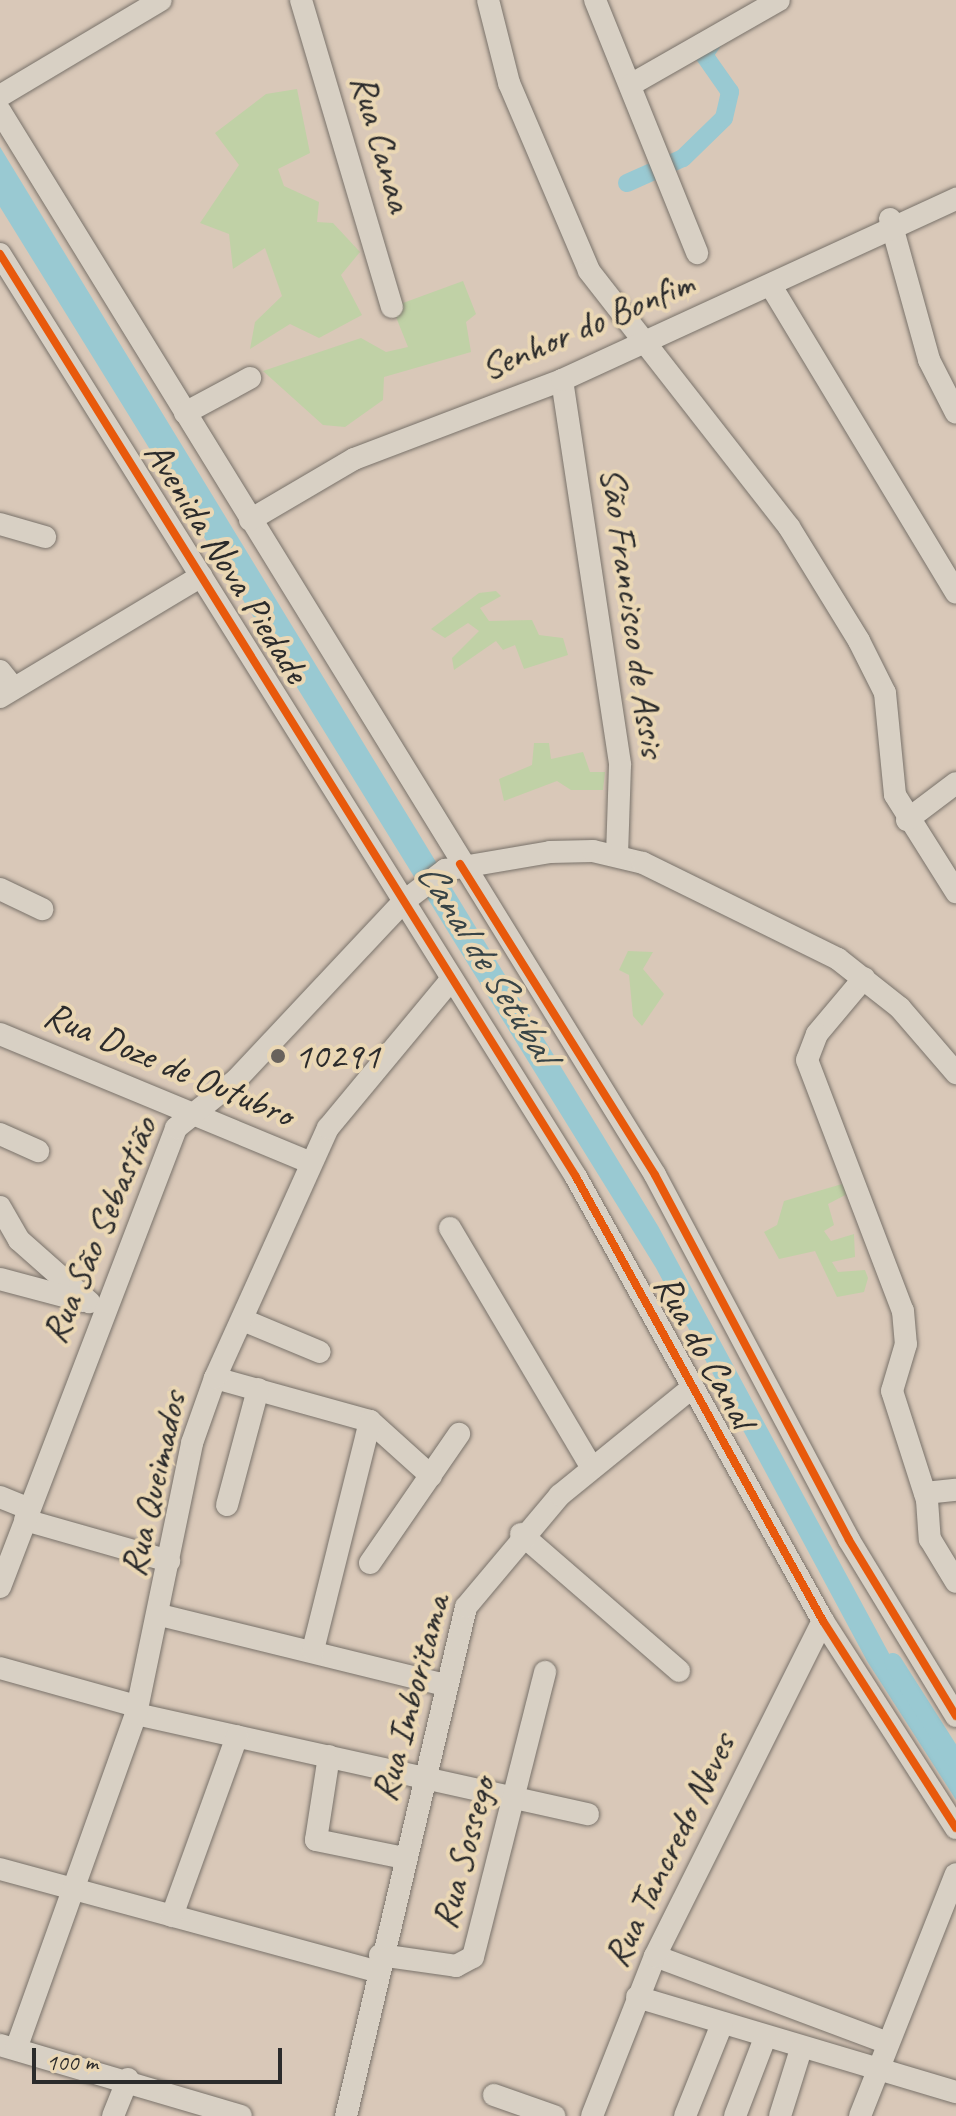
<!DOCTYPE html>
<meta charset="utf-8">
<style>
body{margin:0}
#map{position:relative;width:956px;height:2116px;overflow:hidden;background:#d9c8b8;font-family:Caveat,sans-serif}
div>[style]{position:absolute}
.green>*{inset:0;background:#c0d1a6}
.water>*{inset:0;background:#99c9d2}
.canal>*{height:18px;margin:-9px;padding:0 9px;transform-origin:9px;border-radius:9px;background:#99c9d2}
.roads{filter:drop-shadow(0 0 2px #79726a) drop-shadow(0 0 2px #79726a)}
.minor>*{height:22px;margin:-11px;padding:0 11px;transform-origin:11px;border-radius:11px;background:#d8d0c4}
.cycleway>*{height:8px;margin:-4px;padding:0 4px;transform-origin:4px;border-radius:4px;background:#e8590c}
.dots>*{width:22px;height:22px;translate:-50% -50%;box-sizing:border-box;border:4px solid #ead7b4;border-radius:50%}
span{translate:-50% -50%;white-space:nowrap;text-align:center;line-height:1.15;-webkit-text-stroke:8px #ead7b4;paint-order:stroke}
.street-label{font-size:38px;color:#2b2b2b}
.poi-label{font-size:38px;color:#2b2b2b}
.left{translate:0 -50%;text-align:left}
.water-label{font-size:40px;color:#374346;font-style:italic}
.scale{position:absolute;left:32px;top:2048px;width:250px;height:36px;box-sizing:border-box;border:4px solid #2b2b2b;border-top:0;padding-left:10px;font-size:24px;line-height:28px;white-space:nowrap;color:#2b2b2b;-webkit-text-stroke:6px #ead7b4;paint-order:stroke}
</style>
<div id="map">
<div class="green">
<div style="clip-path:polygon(297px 89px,310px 153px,278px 169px,284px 186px,319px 202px,317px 222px,333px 223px,360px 252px,341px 275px,362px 315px,319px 338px,290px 324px,250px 349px,255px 322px,282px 296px,265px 248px,233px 269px,229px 234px,200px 223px,239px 165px,215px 133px,266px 94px)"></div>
<div style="clip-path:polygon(463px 281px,476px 314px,466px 322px,471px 352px,384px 377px,383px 400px,345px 427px,323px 425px,263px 371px,361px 338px,386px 352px,408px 347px,392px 307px)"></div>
<div style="clip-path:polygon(496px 591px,501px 596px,480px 608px,489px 621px,532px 620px,539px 635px,563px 638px,568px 655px,524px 669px,515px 645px,503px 650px,496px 641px,454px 670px,452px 658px,479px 631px,468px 623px,445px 638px,431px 629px,479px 593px)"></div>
<div style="clip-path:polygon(534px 743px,549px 743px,551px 759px,583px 752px,590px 772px,605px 772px,603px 790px,571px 790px,557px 781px,504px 801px,499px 779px,532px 765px)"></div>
<div style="clip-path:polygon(628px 951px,653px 952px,643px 969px,664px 994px,642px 1026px,633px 1016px,629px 975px,619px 970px)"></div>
<div style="clip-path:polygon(849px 1182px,853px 1191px,828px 1204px,834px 1225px,824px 1231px,831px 1241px,854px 1234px,855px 1257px,832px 1262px,838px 1272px,865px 1270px,868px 1278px,864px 1292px,837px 1297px,815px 1251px,779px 1259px,764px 1232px,777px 1225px,784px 1201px)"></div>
</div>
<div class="water">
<div style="clip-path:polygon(0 147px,658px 1226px,899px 1672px,956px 1761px,956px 1800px,867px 1661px,656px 1268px,0 207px)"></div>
</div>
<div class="canal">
<div style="left:627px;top:183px;width:61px;rotate:-24.1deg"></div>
<div style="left:683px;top:158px;width:57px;rotate:-44.3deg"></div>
<div style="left:724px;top:118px;width:27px;rotate:-77deg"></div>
<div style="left:730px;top:92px;width:45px;rotate:-125.1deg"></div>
<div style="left:704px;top:55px;width:22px;rotate:-56deg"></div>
<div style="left:893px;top:1662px;width:117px;rotate:57.5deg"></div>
</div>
<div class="roads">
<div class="minor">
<div style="left:301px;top:0;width:320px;rotate:73.5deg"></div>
<div style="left:488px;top:0;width:86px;rotate:75.8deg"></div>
<div style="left:509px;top:83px;width:204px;rotate:66.9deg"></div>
<div style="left:589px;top:271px;width:325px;rotate:52deg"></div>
<div style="left:789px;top:527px;width:134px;rotate:58.4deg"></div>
<div style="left:859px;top:641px;width:58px;rotate:63.4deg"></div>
<div style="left:885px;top:693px;width:102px;rotate:84.4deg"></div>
<div style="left:895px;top:795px;width:115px;rotate:57.8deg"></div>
<div style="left:595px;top:0;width:273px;rotate:68deg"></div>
<div style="left:632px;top:84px;width:169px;rotate:-29.7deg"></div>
<div style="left:0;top:96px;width:187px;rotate:-30.8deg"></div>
<div style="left:0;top:111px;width:1249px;rotate:58.38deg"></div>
<div style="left:655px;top:1175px;width:413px;rotate:62deg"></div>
<div style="left:849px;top:1540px;width:206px;rotate:58.7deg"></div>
<div style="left:890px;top:219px;width:146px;rotate:74.5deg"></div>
<div style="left:929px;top:360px;width:59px;rotate:63deg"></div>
<div style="left:0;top:254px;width:1088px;rotate:58.03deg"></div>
<div style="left:576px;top:1177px;width:508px;rotate:60.91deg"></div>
<div style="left:823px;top:1621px;width:246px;rotate:57.3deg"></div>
<div style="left:771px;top:286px;width:358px;rotate:58.9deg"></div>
<div style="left:562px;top:380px;width:389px;rotate:81.4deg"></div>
<div style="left:620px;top:765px;width:90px;rotate:91.9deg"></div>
<div style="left:185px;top:413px;width:74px;rotate:-28.3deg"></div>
<div style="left:250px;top:520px;width:121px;rotate:-30.4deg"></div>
<div style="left:354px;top:459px;width:222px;rotate:-20.8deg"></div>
<div style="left:562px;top:380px;width:434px;rotate:-24.7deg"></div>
<div style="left:0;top:524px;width:47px;rotate:16.1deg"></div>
<div style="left:0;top:671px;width:22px;rotate:51deg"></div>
<div style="left:0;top:697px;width:235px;rotate:-31deg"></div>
<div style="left:907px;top:820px;width:61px;rotate:-37.1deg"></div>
<div style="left:0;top:889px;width:47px;rotate:25.5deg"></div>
<div style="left:864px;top:978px;width:73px;rotate:130deg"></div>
<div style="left:817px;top:1034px;width:28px;rotate:111deg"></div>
<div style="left:807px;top:1060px;width:269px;rotate:69.1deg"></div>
<div style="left:903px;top:1311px;width:33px;rotate:85deg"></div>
<div style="left:906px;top:1344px;width:49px;rotate:106.6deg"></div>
<div style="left:892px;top:1391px;width:114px;rotate:72.2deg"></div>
<div style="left:927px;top:1500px;width:39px;rotate:86deg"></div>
<div style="left:930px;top:1539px;width:50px;rotate:58.8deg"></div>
<div style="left:0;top:1034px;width:334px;rotate:22.5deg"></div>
<div style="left:0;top:1134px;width:42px;rotate:24.1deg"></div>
<div style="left:0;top:1207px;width:38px;rotate:60deg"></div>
<div style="left:19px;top:1240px;width:94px;rotate:41.5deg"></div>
<div style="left:450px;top:1228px;width:277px;rotate:59.4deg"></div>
<div style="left:0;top:1279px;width:85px;rotate:15deg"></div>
<div style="left:243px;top:1320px;width:83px;rotate:22.6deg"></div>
<div style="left:215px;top:1378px;width:161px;rotate:15.5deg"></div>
<div style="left:370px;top:1421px;width:82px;rotate:42deg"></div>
<div style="left:925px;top:1493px;width:31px;rotate:-6deg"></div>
<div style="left:0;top:1497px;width:31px;rotate:22deg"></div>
<div style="left:227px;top:1505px;width:120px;rotate:-75deg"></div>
<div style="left:25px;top:1520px;width:150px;rotate:15.9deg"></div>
<div style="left:521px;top:1534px;width:209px;rotate:40.9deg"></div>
<div style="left:370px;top:1563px;width:157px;rotate:-55.4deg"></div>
<div style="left:0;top:1587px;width:492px;rotate:-69deg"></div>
<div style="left:176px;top:1128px;width:77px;rotate:-38.7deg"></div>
<div style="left:236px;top:1080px;width:244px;rotate:-46.8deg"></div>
<div style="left:403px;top:902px;width:53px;rotate:-37.3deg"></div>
<div style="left:445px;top:870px;width:107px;rotate:-9.7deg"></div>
<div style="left:550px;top:852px;width:43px;rotate:-1.3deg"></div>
<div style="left:593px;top:851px;width:51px;rotate:13.5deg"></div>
<div style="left:643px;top:863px;width:217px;rotate:26.2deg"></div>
<div style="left:838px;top:959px;width:79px;rotate:38.3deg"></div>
<div style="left:900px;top:1008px;width:86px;rotate:49.3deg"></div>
<div style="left:160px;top:1615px;width:293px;rotate:13.8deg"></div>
<div style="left:313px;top:1650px;width:236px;rotate:-76deg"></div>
<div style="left:0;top:1668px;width:141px;rotate:15.6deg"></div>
<div style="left:136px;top:1714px;width:463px;rotate:12.5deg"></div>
<div style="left:329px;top:1756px;width:85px;rotate:98.8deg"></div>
<div style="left:316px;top:1840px;width:90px;rotate:11.6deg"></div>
<div style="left:0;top:1869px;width:389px;rotate:15.2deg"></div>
<div style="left:172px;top:1916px;width:191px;rotate:-70.1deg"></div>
<div style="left:380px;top:1955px;width:77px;rotate:8.2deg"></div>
<div style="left:456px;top:1966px;width:19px;rotate:-28deg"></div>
<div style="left:473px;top:1957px;width:294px;rotate:-75.8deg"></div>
<div style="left:655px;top:1956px;width:246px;rotate:20.5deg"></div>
<div style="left:637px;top:1997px;width:333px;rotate:16.6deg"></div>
<div style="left:0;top:2045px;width:251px;rotate:16.4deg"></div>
<div style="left:16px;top:2049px;width:356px;rotate:-70.3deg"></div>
<div style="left:136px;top:1714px;width:277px;rotate:-78.3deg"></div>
<div style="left:192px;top:1443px;width:69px;rotate:-70.5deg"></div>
<div style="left:215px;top:1378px;width:274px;rotate:-65.7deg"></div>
<div style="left:328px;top:1128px;width:192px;rotate:-50.3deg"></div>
<div style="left:494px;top:2095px;width:64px;rotate:19.3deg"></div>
<div style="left:113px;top:2116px;width:40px;rotate:-68deg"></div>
<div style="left:346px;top:2116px;width:523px;rotate:-76.73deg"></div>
<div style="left:466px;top:1607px;width:146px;rotate:-50deg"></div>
<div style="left:560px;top:1495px;width:171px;rotate:-39.1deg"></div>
<div style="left:592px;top:2116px;width:172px;rotate:-68.5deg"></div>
<div style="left:655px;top:1956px;width:375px;rotate:-63.4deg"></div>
<div style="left:685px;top:2116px;width:99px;rotate:-68.1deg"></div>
<div style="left:735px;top:2116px;width:84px;rotate:-69deg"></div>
<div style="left:780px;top:2116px;width:70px;rotate:-72.6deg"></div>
<div style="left:860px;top:2116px;width:260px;rotate:-68.4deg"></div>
</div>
</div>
<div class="cycleway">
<div style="left:0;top:254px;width:1088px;rotate:58.03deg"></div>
<div style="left:576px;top:1177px;width:508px;rotate:60.91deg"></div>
<div style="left:823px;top:1621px;width:246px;rotate:57.3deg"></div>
<div style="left:460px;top:864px;width:367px;rotate:57.9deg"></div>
<div style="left:655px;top:1175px;width:413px;rotate:62deg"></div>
<div style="left:849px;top:1540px;width:206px;rotate:58.7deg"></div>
</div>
<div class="dots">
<div style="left:278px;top:1056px;background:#68625c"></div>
</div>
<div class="street-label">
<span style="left:382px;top:143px;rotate:74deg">Rua Canaa</span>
<span style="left:587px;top:325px;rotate:-23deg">Senhor do Bonfim</span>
<span style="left:227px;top:562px;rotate:58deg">Avenida Nova Piedade</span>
<span style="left:633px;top:612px;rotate:82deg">São Francisco de Assis</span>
<span style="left:169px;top:1064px;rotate:23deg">Rua Doze de Outubro</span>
<span style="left:99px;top:1230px;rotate:-67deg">Rua São Sebastião</span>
<span style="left:705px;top:1351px;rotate:61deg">Rua do Canal</span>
<span style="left:153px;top:1484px;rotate:-77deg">Rua Queimados</span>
<span style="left:410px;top:1698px;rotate:-75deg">Rua Imboritama</span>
<span style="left:669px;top:1850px;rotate:-64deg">Rua Tancredo Neves</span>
<span style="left:463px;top:1853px;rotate:-75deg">Rua Sossego</span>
</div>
<div class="poi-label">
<span class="left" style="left:294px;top:1056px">10291</span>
</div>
<div class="water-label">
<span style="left:487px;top:961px;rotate:58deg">Canal de Setúbal</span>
</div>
<div class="scale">100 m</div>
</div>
